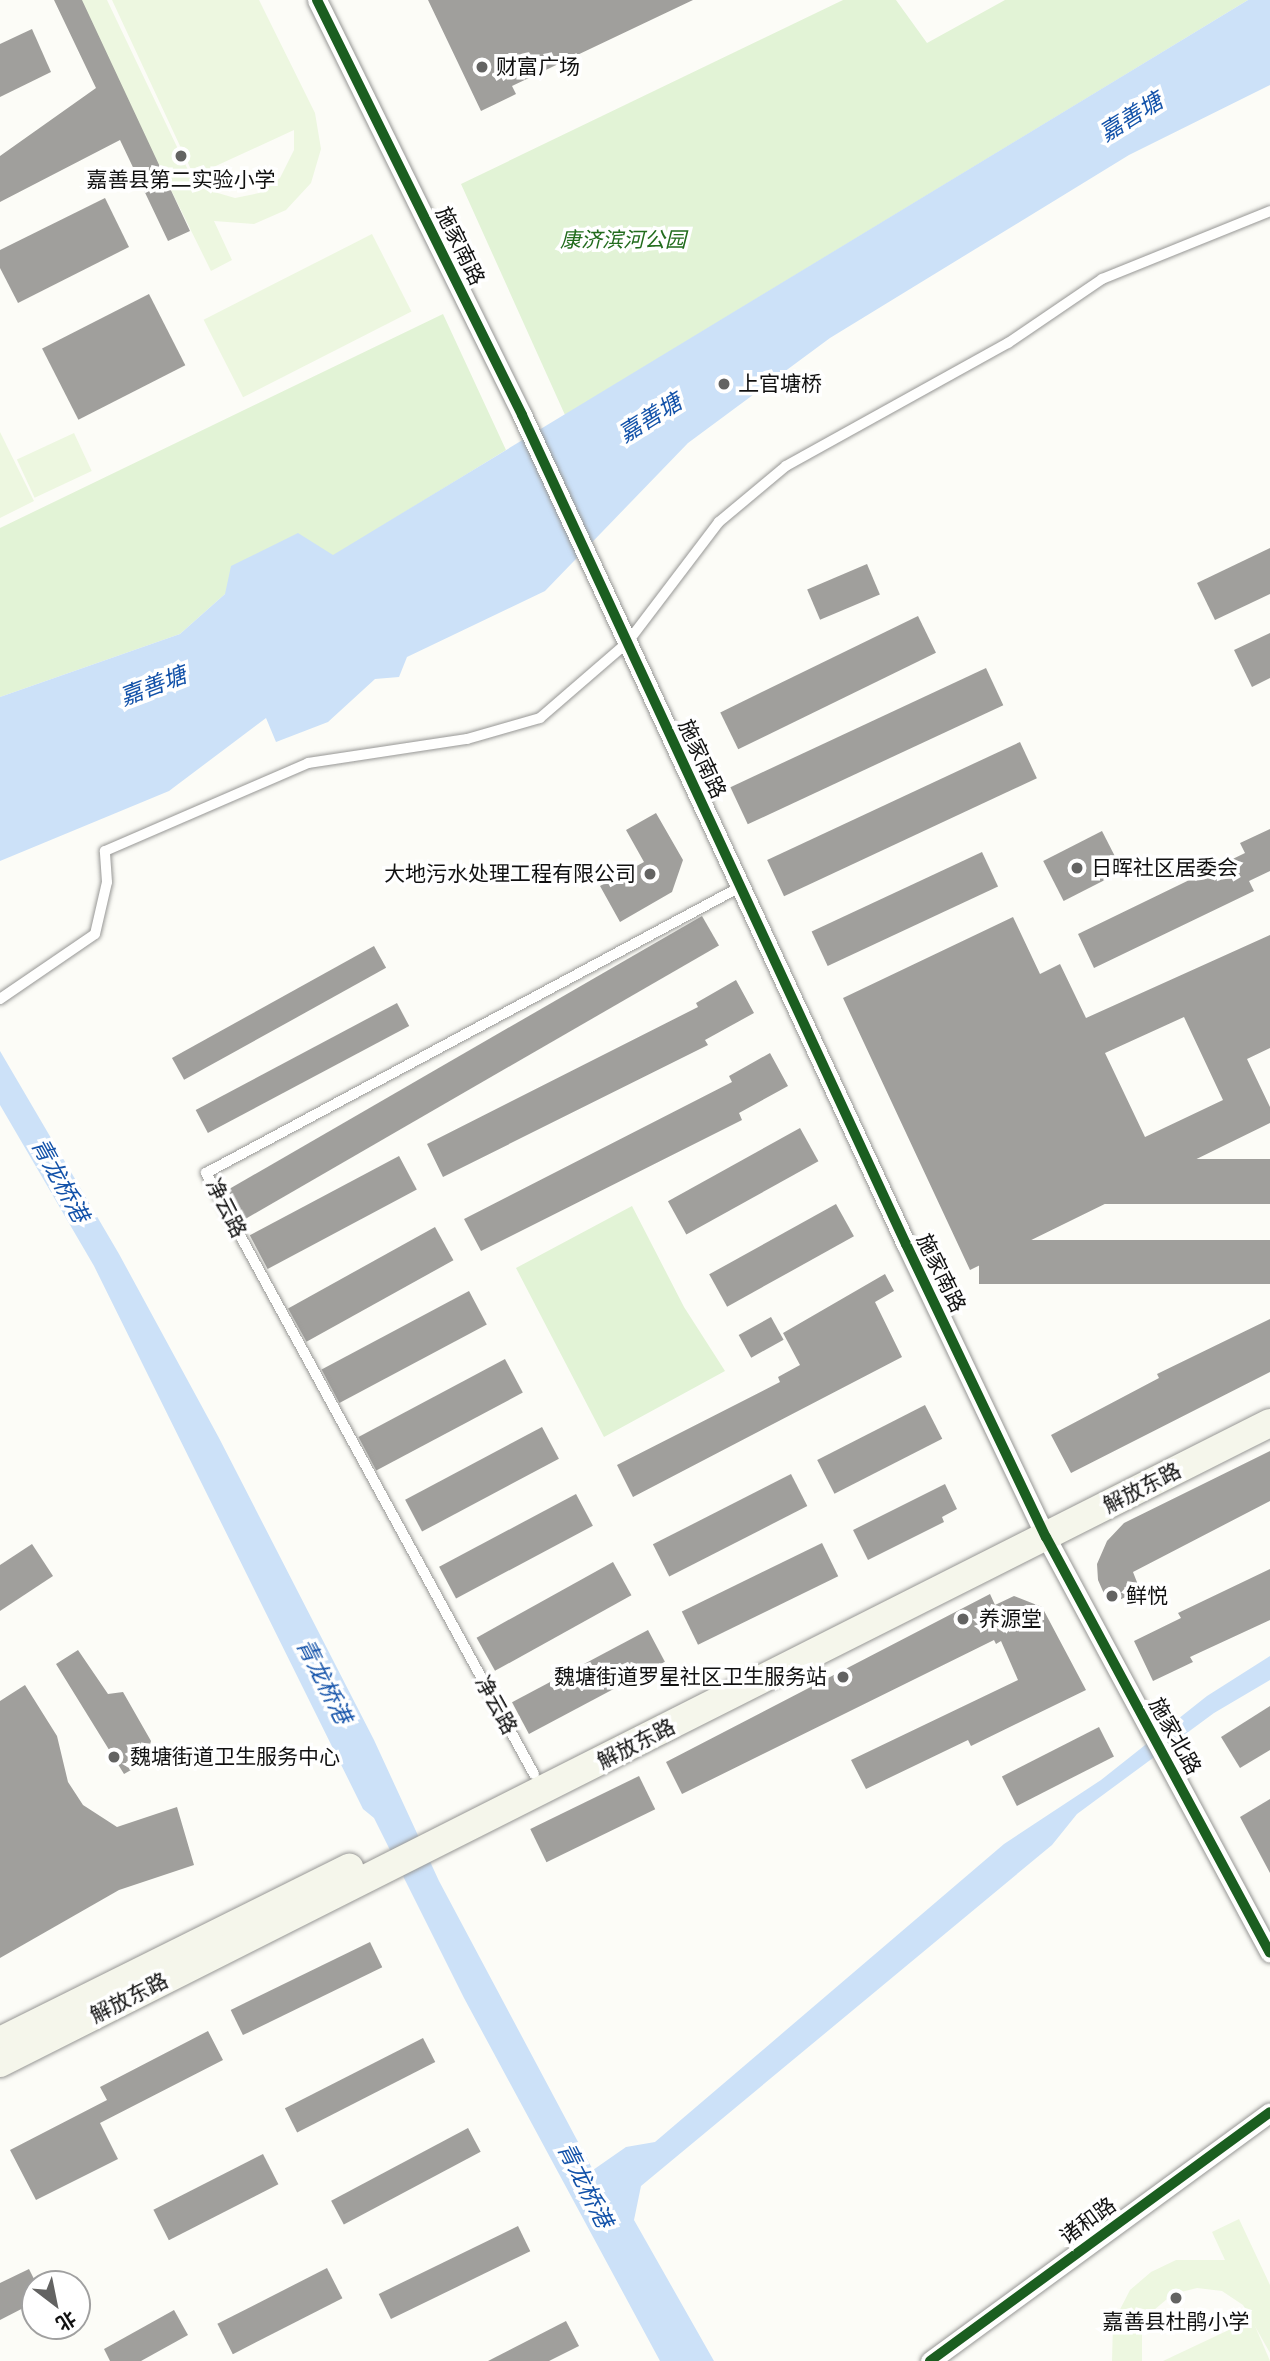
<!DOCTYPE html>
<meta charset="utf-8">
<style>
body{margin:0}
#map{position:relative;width:1270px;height:2361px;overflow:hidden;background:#fcfcf7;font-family:"Source Serif 4","Noto Sans SC",serif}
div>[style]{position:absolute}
.green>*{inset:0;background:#e2f3d6}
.pitch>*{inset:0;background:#edf7e0;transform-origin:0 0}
.water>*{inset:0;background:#cce1f8}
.building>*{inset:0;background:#a09f9c;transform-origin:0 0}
.roads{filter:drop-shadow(0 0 2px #979795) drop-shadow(0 0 2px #979795)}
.lane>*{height:10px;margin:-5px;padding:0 5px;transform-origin:5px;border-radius:5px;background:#fffffe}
.street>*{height:19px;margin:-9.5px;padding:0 9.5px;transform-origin:9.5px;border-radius:9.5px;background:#fffffe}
.secondary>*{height:28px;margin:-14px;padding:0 14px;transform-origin:14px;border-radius:14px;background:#f5f6eb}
.cycleway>*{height:10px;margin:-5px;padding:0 5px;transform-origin:5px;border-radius:5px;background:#1b5e20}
.dots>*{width:19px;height:19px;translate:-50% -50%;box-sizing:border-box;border:4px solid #fff;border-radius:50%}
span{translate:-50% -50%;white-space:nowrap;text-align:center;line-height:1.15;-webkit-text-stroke:7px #fff;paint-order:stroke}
.poi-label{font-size:21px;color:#111}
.left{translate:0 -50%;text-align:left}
.right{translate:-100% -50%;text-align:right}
.park-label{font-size:21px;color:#226c1d;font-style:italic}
.street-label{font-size:21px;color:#111}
.water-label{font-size:23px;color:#1352a9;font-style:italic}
.north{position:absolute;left:21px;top:2270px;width:70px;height:70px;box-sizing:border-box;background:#fff;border:2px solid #a0a0a0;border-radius:50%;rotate:148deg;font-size:19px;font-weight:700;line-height:28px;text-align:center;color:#111}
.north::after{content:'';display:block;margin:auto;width:24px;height:32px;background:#636362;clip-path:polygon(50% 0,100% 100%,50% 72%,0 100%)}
</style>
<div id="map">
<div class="green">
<div style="clip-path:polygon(843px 0,896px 0,927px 43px,1005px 0,1248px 0,565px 415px,461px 184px)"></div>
<div style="clip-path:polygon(443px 314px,506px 450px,333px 556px,225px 594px,180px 634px,0 697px,0 528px)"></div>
<div style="clip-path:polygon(632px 1206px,684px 1307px,725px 1371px,604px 1437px,516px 1268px)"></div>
</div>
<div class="pitch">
<div style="clip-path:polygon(77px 0,107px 0,188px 170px,200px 185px,211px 191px,235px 198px,259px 193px,280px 178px,294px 150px,294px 130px,194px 176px,112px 0,259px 0,315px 113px,321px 149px,311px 183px,286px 210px,254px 224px,214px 221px,232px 260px,211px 271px)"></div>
<div style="left:372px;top:234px;width:87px;height:189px;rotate:63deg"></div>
<div style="clip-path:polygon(0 432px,34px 501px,0 518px)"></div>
<div style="left:74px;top:433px;width:42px;height:63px;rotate:65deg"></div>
<div style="clip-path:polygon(1239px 2219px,1270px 2285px,1270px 2353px,1243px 2305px,1222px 2291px,1197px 2288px,1173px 2294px,1154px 2310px,1142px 2333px,1142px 2361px,1112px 2361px,1113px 2323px,1130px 2290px,1151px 2272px,1176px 2260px,1225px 2260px,1212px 2232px)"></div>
<div style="clip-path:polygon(1252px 2319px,1270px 2361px,1163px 2361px)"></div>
</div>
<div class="water">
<div style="clip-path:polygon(1248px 0,1270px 0,1270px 85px,1129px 155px,830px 338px,688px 443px,545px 591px,407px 657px,399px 677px,375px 679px,328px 722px,276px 742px,266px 718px,169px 791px,0 861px,0 697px,180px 634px,225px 594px,231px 566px,298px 533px,333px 555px)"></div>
<div style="clip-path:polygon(0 1051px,119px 1254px,219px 1438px,374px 1740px,439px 1881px,593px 2170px,626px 2147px,655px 2142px,1004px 1844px,1101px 1780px,1207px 1696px,1270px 1656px,1270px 1680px,1214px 1713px,1077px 1814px,1052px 1845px,641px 2186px,634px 2220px,714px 2361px,660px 2361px,464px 1998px,374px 1818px,363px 1809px,94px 1266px,0 1105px)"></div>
</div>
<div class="building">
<div style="clip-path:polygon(54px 0,82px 0,190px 231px,168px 241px,120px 140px,0 202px,0 156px,96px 88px)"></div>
<div style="clip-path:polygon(428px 0,693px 0,512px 86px,516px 94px,481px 111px)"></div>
<div style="clip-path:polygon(32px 29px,51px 72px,0 97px,0 44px)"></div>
<div style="clip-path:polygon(105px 198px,129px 247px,18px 303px,0 268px,0 250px)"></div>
<div style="left:149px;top:294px;width:80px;height:120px;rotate:63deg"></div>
<div style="clip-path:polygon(1270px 548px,1270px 594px,1215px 620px,1197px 583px)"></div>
<div style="left:867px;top:564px;width:33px;height:65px;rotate:67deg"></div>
<div style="left:918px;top:616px;width:41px;height:220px;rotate:64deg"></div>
<div style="clip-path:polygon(1270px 633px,1270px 678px,1252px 687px,1234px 650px)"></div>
<div style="left:986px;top:668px;width:41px;height:282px;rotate:65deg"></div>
<div style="left:1020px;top:742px;width:40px;height:279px;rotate:65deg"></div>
<div style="clip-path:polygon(656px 813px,683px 860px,672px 892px,620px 922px,600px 886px,644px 862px,626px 830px)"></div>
<div style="clip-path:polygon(1270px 829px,1270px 871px,1249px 881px,1254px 891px,1094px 968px,1078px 934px,1245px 853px,1240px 843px)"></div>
<div style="left:1102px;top:831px;width:45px;height:66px;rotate:63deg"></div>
<div style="left:982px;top:852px;width:38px;height:188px;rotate:65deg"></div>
<div style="left:702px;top:916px;width:34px;height:551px;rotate:60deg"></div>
<div style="clip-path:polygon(evenodd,1013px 917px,1040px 974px,1060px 964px,1086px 1018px,1270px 935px,1270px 1048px,1247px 1059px,1270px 1107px,1270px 1123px,970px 1270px,843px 998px,1013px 917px,1184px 1017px,1223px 1100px,1145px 1137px,1105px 1053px,1184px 1017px)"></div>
<div style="left:374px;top:946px;width:25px;height:231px;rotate:61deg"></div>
<div style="clip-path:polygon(736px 980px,754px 1013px,705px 1040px,708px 1045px,443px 1177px,427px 1144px,698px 1007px,696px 1003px)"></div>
<div style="left:397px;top:1003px;width:26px;height:228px;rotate:62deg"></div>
<div style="clip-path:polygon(770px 1053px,788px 1086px,739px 1113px,742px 1120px,481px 1251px,464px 1219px,732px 1082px,729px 1076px)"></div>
<div style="left:800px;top:1128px;width:38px;height:151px;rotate:61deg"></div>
<div style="left:399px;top:1156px;width:38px;height:169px;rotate:62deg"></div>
<div style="left:1270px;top:1159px;width:45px;height:322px;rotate:90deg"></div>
<div style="left:836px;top:1204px;width:37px;height:145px;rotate:61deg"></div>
<div style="left:435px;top:1227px;width:38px;height:168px;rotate:61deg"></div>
<div style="left:1270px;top:1240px;width:44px;height:291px;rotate:90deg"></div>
<div style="clip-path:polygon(885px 1274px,894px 1291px,875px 1302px,902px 1357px,633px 1497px,617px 1465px,780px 1382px,778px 1377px,800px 1365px,783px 1333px)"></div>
<div style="left:469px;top:1291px;width:38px;height:167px;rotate:62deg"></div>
<div style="left:771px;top:1317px;width:26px;height:37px;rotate:61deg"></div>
<div style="clip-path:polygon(1270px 1319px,1270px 1372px,1071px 1473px,1051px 1435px,1159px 1378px,1157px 1374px)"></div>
<div style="left:505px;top:1359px;width:38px;height:166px;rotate:62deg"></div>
<div style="left:925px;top:1405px;width:38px;height:121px;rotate:63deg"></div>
<div style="left:542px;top:1427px;width:36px;height:155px;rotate:62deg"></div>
<div style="clip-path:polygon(1270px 1451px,1270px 1501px,1133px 1572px,1140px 1590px,1109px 1605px,1098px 1580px,1097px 1564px,1107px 1541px,1124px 1523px)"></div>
<div style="left:791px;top:1474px;width:36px;height:155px;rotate:63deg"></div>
<div style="clip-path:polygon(945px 1484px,957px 1509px,942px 1517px,944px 1522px,868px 1560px,853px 1530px)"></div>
<div style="left:576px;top:1494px;width:36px;height:155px;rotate:62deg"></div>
<div style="left:822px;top:1543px;width:37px;height:156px;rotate:64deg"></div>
<div style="clip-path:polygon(32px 1544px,53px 1576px,0 1611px,0 1565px)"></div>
<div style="left:613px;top:1562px;width:38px;height:156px;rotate:61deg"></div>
<div style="clip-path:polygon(1270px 1569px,1270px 1620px,1190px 1657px,1193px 1662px,1153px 1681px,1134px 1641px,1181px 1618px,1178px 1613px)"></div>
<div style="clip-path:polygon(990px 1594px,995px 1605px,1014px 1596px,1042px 1607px,1086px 1690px,971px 1746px,968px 1740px,866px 1789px,851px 1760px,1018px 1680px,1001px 1641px,996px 1644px,994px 1640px,682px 1794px,666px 1762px)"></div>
<div style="left:648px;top:1630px;width:36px;height:154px;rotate:62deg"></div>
<div style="clip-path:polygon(78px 1650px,108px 1694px,123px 1692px,151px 1741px,145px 1762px,124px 1774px,56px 1664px)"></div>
<div style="clip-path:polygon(25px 1685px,57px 1736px,68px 1782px,83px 1805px,117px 1827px,177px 1807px,194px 1865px,119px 1890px,0 1958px,0 1701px)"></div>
<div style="clip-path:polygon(1270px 1706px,1270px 1750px,1240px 1768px,1221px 1737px)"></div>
<div style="left:1099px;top:1727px;width:33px;height:109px;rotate:63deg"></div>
<div style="left:639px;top:1776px;width:37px;height:121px;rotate:64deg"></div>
<div style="clip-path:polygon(1270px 1799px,1270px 1873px,1240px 1817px)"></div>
<div style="left:370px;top:1942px;width:28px;height:155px;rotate:64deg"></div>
<div style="clip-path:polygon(208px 2031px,223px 2060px,100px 2123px,118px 2159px,36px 2200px,10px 2150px,107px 2100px,100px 2087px)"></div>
<div style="left:423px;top:2038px;width:27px;height:155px;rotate:63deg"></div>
<div style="left:468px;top:2128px;width:27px;height:155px;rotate:62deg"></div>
<div style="left:263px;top:2154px;width:34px;height:123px;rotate:63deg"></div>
<div style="left:518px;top:2226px;width:28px;height:155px;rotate:64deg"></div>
<div style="left:327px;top:2268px;width:34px;height:123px;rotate:63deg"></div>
<div style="clip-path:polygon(29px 2269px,35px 2281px,35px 2302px,0 2320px,0 2283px)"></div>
<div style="clip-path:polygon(174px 2310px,188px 2335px,141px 2361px,110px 2361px,104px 2349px)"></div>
<div style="clip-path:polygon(566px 2321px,579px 2346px,549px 2361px,488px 2361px)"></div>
</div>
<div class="roads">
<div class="lane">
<div style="left:0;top:999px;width:115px;rotate:-34.4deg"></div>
<div style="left:95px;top:934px;width:53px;rotate:-77deg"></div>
<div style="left:107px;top:882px;width:31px;rotate:-94deg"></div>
<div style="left:105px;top:851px;width:221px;rotate:-23.4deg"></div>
<div style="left:308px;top:763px;width:161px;rotate:-8.6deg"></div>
<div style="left:467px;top:739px;width:76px;rotate:-16deg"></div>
<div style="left:540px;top:718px;width:115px;rotate:-40.8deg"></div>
<div style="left:627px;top:643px;width:152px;rotate:-52.8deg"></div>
<div style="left:719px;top:522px;width:87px;rotate:-39.9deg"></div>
<div style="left:786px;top:466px;width:254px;rotate:-29deg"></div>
<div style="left:1008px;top:343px;width:114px;rotate:-34.2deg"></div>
<div style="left:1102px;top:279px;width:181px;rotate:-22deg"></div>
<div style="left:534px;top:1774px;width:685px;rotate:-118.62deg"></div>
<div style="left:206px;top:1173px;width:606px;rotate:-28.17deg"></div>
</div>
<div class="street">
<div style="left:317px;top:0;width:463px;rotate:63.7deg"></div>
<div style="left:522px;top:415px;width:914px;rotate:65.15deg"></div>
<div style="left:906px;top:1244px;width:325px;rotate:64.5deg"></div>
<div style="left:1046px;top:1537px;width:472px;rotate:61.7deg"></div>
<div style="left:930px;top:2361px;width:421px;rotate:-36.2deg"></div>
</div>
<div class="secondary">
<div style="left:0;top:2041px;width:390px;rotate:-26.4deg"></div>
<div style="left:0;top:2063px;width:1422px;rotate:-26.75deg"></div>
</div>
</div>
<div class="cycleway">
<div style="left:317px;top:0;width:463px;rotate:63.7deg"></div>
<div style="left:522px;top:415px;width:914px;rotate:65.15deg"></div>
<div style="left:906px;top:1244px;width:325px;rotate:64.5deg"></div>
<div style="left:1046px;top:1537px;width:472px;rotate:61.7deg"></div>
<div style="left:930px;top:2361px;width:421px;rotate:-36.2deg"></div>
</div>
<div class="dots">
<div style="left:482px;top:67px;background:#636362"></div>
<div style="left:181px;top:156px;background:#636362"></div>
<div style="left:724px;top:384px;background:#636362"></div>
<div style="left:1077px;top:868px;background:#636362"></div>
<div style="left:650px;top:874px;background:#636362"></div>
<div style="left:1112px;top:1596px;background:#636362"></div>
<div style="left:963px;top:1619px;background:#636362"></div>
<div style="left:843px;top:1677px;background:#636362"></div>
<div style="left:114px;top:1757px;background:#636362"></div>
<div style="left:1176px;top:2298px;background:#636362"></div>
</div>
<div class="poi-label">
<span class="left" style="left:496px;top:67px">财富广场</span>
<span style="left:181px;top:180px">嘉善县第二实验小学</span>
<span class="left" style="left:738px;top:384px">上官塘桥</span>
<span class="left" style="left:1091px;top:868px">日晖社区居委会</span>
<span class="right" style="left:636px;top:874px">大地污水处理工程有限公司</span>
<span class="left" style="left:1126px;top:1596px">鲜悦</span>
<span class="left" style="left:979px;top:1619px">养源堂</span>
<span class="right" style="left:827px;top:1677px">魏塘街道罗星社区卫生服务站</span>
<span class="left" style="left:130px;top:1757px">魏塘街道卫生服务中心</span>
<span style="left:1176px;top:2322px">嘉善县杜鹃小学</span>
</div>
<div class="park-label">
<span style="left:623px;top:240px">康济滨河公园</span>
</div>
<div class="street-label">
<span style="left:460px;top:246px;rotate:64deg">施家南路</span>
<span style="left:702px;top:759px;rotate:65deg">施家南路</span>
<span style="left:226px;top:1208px;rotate:63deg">净云路</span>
<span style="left:941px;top:1273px;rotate:64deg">施家南路</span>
<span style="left:1142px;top:1488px;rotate:-27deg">解放东路</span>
<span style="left:496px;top:1705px;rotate:61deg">净云路</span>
<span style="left:1175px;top:1736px;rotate:61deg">施家北路</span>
<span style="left:636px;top:1744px;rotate:-27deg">解放东路</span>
<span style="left:129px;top:1998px;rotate:-27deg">解放东路</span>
<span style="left:1088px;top:2221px;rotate:-36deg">诸和路</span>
</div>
<div class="water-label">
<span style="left:1131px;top:117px;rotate:-32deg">嘉善塘</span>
<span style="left:650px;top:418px;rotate:-32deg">嘉善塘</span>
<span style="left:153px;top:686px;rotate:-21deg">嘉善塘</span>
<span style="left:60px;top:1180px;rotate:61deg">青龙桥港</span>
<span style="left:324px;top:1681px;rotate:63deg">青龙桥港</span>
<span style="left:585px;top:2185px;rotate:63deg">青龙桥港</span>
</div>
<div class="north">北</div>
</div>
